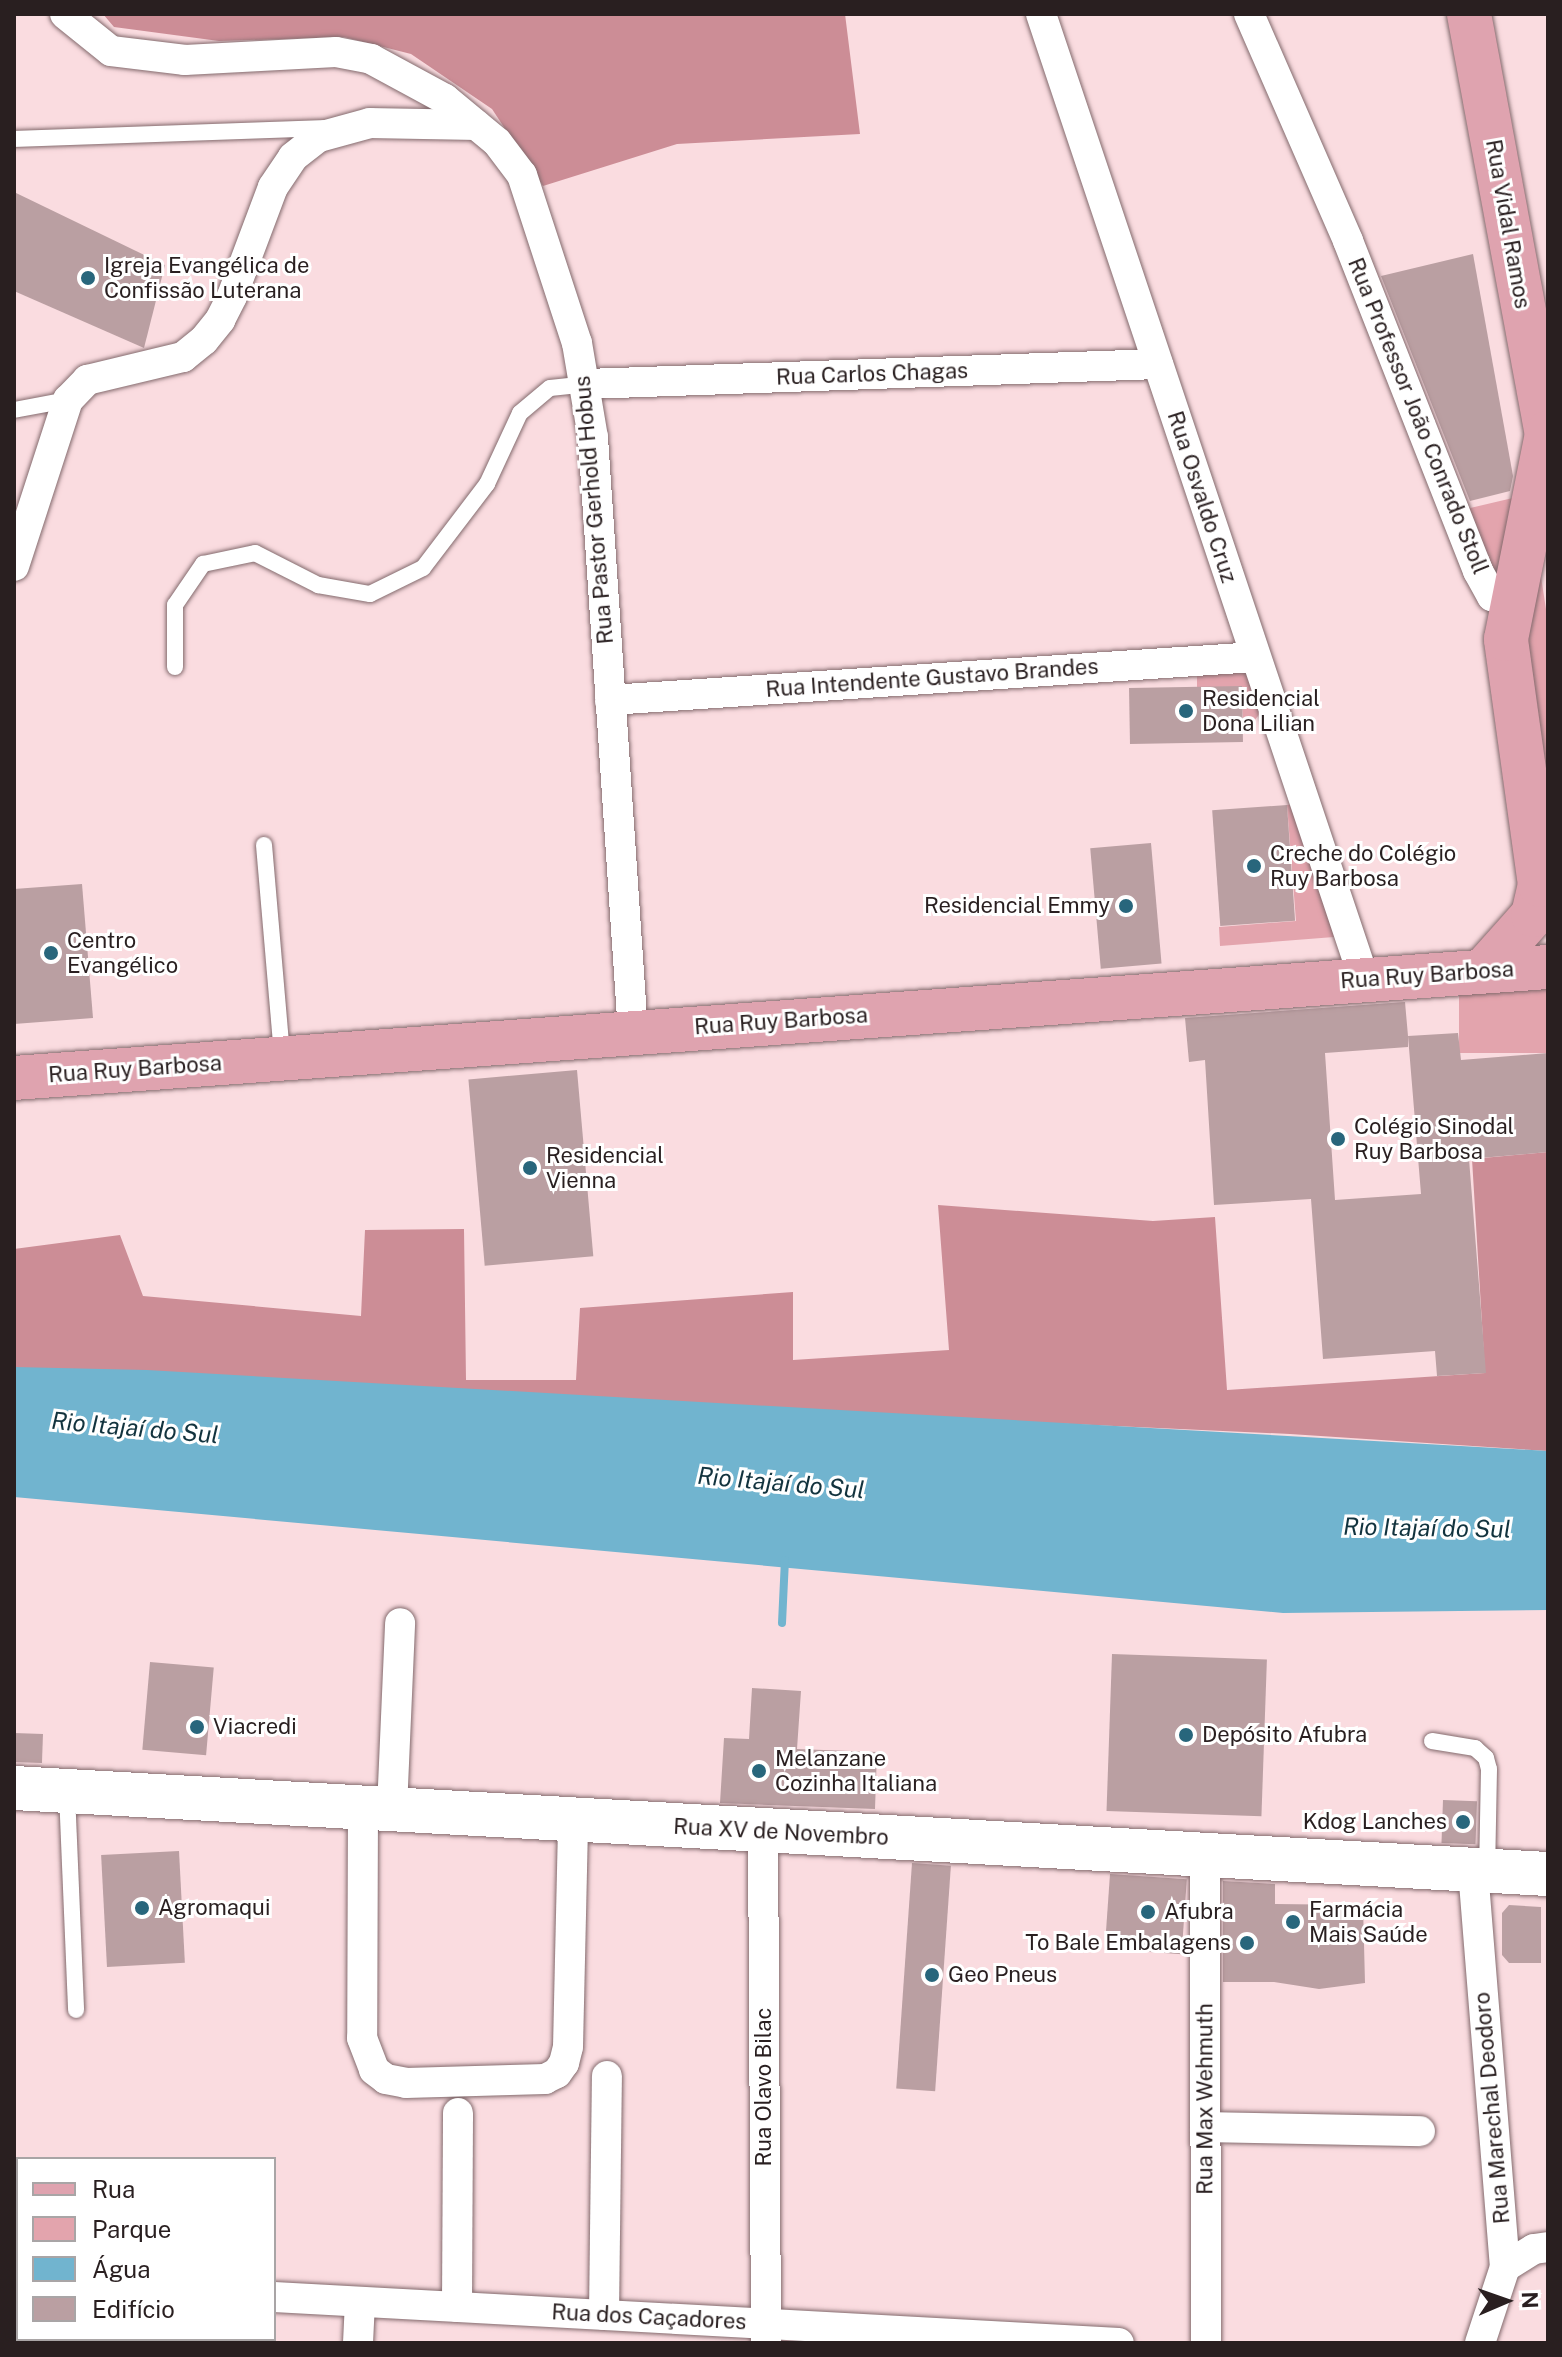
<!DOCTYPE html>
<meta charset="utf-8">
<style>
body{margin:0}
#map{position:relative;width:1562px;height:2357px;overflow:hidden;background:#fadce0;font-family:"Public Sans",sans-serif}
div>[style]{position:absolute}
.green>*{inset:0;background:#e3a4ad;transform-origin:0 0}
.forest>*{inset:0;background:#cc8d96}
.water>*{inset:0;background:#71b4cf}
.stream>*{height:8px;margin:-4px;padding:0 4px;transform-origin:4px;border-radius:4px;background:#71b4cf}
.building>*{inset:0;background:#ba9fa2;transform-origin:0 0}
.roads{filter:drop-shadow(0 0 2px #836a6d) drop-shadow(0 0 2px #836a6d)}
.lane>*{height:16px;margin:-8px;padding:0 8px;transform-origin:8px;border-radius:8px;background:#fff}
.street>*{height:30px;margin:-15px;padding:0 15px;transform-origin:15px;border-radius:15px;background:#fff}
.secondary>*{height:44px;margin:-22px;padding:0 22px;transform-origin:22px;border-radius:22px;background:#fff}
.primary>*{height:44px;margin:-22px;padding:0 22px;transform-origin:22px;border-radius:22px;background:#dfa3af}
.dots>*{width:22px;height:22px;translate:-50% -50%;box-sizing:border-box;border:4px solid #fff;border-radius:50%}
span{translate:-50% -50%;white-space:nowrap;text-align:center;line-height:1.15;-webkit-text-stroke:6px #fff;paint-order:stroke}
.street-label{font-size:22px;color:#291f20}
.poi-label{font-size:22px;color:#291f20}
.left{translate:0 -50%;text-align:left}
.right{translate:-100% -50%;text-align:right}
.water-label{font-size:24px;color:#12333e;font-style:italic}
.frame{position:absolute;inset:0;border:16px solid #291f20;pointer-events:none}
.legend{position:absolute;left:16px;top:2157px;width:260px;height:184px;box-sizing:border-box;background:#fff;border:2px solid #a9a5a6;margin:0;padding:10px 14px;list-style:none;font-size:24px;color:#291f20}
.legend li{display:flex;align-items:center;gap:16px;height:40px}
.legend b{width:40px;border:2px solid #a9a5a6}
.north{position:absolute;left:1466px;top:2261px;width:80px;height:80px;-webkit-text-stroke:6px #fff;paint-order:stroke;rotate:88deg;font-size:22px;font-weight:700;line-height:32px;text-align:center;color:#291f20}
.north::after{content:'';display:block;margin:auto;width:28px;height:36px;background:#291f20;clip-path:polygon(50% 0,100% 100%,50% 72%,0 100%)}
</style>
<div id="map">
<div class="green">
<div style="clip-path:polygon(1517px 497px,1498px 581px,1466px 509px)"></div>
<div style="clip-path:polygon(1537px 551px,1548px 622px,1548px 815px,1514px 643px)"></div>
<div style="clip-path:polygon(1250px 667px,1262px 711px,1254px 721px,1243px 721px,1241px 687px,1197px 688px,1197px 669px)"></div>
<div style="clip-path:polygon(1294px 804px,1334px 937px,1220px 946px,1219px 927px,1296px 921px,1287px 805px)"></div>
<div style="left:1548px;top:988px;width:65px;height:89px;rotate:90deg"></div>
</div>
<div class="forest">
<div style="clip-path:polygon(103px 14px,845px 14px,860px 134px,677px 144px,543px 186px,492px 109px,411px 54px,344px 37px,219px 41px,114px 27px)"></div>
<div style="clip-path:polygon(1548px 1152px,1548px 1451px,1290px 1434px,14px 1376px,14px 1249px,120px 1235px,143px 1296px,361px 1316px,365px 1230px,464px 1229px,466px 1380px,576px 1380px,580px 1308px,793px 1292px,793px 1360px,949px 1350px,938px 1205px,1153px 1221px,1215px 1217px,1227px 1390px,1485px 1373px,1472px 1159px)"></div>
</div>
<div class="water">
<div style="clip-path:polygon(14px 1367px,147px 1370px,1548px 1451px,1548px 1610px,1283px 1613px,14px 1497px)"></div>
</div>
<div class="stream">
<div style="left:782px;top:1623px;width:63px;rotate:-87.3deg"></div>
</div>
<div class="building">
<div style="clip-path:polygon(14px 192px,165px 265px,144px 348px,14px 291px)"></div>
<div style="clip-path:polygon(1473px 254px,1513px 476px,1510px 491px,1470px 501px,1381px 276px)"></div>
<div style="left:1242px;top:686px;width:56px;height:113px;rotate:89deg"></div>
<div style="left:1287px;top:805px;width:116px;height:75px;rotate:86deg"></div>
<div style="left:1151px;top:843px;width:121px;height:61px;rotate:85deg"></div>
<div style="clip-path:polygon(82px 884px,93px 1018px,14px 1024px,14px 889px)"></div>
<div style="clip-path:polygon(evenodd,1405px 1002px,1408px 1036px,1458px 1033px,1461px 1060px,1548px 1053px,1548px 1152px,1469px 1159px,1486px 1373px,1437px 1376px,1435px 1351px,1323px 1359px,1311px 1199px,1214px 1205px,1205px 1060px,1189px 1062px,1185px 1018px,1405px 1002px,1408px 1036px,1421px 1194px,1335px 1200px,1325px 1053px,1408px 1047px,1408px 1036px)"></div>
<div style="left:577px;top:1070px;width:187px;height:109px;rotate:85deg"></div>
<div style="left:1112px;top:1654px;width:155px;height:157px;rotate:2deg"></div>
<div style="left:150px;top:1662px;width:64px;height:88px;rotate:5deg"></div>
<div style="clip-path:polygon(752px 1688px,801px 1691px,797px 1749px,877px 1752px,875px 1809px,720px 1803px,724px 1738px,749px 1739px)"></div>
<div style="left:14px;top:1733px;width:29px;height:29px;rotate:2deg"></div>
<div style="left:1443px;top:1800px;width:34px;height:43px;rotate:2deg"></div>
<div style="left:179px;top:1851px;width:112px;height:78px;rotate:87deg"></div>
<div style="left:912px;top:1863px;width:39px;height:226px;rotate:4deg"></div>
<div style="left:1110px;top:1874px;width:77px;height:75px;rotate:4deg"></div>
<div style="clip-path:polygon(1223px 1881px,1275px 1884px,1275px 1904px,1363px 1905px,1365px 1983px,1319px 1989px,1274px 1982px,1223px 1982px)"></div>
<div style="clip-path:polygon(1509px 1905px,1541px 1907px,1541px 1963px,1509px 1963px,1502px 1955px,1502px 1913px)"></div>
</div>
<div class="roads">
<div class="lane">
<div style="left:14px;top:139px;width:312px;rotate:-2deg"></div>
<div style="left:14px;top:410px;width:55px;rotate:-10.5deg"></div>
<div style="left:175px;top:667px;width:62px;rotate:-90deg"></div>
<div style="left:175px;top:605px;width:50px;rotate:-55.7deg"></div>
<div style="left:203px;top:564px;width:53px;rotate:-11.9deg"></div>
<div style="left:255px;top:553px;width:71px;rotate:26.9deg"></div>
<div style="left:318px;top:585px;width:53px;rotate:9.8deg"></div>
<div style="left:370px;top:594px;width:59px;rotate:-26.1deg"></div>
<div style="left:423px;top:568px;width:106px;rotate:-52.7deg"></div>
<div style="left:487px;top:484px;width:78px;rotate:-65.1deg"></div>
<div style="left:520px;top:413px;width:39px;rotate:-40deg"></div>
<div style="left:550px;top:388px;width:36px;rotate:-6deg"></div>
<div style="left:264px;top:845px;width:213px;rotate:85.1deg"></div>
<div style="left:1432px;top:1741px;width:44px;rotate:9.2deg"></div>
<div style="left:1475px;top:1748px;width:15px;rotate:42deg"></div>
<div style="left:1486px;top:1758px;width:11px;rotate:75deg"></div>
<div style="left:1489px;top:1769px;width:101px;rotate:91.1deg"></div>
<div style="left:67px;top:1793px;width:217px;rotate:87.6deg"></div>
</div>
<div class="street">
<div style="left:65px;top:14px;width:59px;rotate:38.8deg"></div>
<div style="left:111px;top:51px;width:75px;rotate:6.9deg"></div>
<div style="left:185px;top:60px;width:151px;rotate:-3deg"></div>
<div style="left:336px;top:52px;width:36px;rotate:11deg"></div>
<div style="left:371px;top:59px;width:84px;rotate:28.4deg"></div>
<div style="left:445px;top:99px;width:67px;rotate:39.6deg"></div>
<div style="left:497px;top:142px;width:41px;rotate:52.9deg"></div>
<div style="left:522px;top:175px;width:177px;rotate:71.9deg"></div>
<div style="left:577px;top:343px;width:96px;rotate:80.4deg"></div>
<div style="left:593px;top:438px;width:595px;rotate:86.15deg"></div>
<div style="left:1041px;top:14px;width:1018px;rotate:71.49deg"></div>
<div style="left:1249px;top:14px;width:248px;rotate:66.4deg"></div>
<div style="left:1348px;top:241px;width:355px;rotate:68.5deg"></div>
<div style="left:1478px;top:571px;width:29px;rotate:61deg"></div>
<div style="left:1492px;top:596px;width:26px;rotate:-21deg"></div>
<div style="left:586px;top:384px;width:572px;rotate:-2deg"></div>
<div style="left:14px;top:566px;width:175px;rotate:-72deg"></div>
<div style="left:68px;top:400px;width:28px;rotate:-46deg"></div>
<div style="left:87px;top:380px;width:99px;rotate:-13.5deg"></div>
<div style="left:183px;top:357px;width:27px;rotate:-39deg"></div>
<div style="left:204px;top:340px;width:26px;rotate:-51deg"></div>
<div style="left:220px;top:320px;width:27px;rotate:-63deg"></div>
<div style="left:232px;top:296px;width:116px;rotate:-69.4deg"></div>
<div style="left:273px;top:187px;width:36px;rotate:-56deg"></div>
<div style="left:293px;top:157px;width:33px;rotate:-38deg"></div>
<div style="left:319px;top:137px;width:53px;rotate:-15.4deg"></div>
<div style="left:370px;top:123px;width:106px;rotate:1.1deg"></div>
<div style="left:610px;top:700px;width:646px;rotate:-3.81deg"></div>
<div style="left:363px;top:1807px;width:231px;rotate:90.2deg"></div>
<div style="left:362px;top:2038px;width:34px;rotate:69deg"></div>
<div style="left:374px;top:2070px;width:15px;rotate:37deg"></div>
<div style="left:386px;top:2079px;width:20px;rotate:11deg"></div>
<div style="left:406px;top:2083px;width:139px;rotate:-1.6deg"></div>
<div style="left:545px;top:2079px;width:13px;rotate:-27deg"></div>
<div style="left:557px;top:2073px;width:12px;rotate:-55deg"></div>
<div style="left:564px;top:2063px;width:16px;rotate:-76deg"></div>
<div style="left:568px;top:2047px;width:228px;rotate:-88.7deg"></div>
<div style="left:392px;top:1809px;width:186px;rotate:-87.5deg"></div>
<div style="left:763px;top:1831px;width:510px;rotate:89.66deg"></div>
<div style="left:1205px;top:1855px;width:488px;rotate:89.9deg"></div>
<div style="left:1473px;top:1870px;width:398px;rotate:85.4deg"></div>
<div style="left:1505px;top:2267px;width:80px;rotate:108.2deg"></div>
<div style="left:1205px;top:2127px;width:215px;rotate:1.1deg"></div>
<div style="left:1505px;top:2267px;width:34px;rotate:-32deg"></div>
<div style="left:1534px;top:2249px;width:14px;rotate:-8deg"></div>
<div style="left:14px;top:2283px;width:4px"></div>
<div style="left:274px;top:2297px;width:846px;rotate:3.12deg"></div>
<div style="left:457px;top:2307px;width:194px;rotate:-89.7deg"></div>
<div style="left:604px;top:2315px;width:239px;rotate:-89.3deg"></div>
<div style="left:176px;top:2339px;width:4px;rotate:90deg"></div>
<div style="left:358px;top:2343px;width:41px;rotate:-87.2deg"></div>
</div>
<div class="secondary">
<div style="left:14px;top:1788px;width:1536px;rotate:3.21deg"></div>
</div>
<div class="primary">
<div style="left:1469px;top:14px;width:433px;rotate:79.5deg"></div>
<div style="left:1484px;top:970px;width:74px;rotate:-48.3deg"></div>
<div style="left:1533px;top:915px;width:31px;rotate:-77deg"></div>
<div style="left:1540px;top:885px;width:248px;rotate:-97.9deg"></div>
<div style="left:1506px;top:639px;width:210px;rotate:-78.7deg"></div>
<div style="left:14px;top:1078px;width:1538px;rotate:-4.14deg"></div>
</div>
</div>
<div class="dots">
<div style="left:88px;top:278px;background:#28667c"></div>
<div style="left:1186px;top:711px;background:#28667c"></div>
<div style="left:1254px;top:866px;background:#28667c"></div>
<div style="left:1126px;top:906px;background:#28667c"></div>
<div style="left:51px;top:953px;background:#28667c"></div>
<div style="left:1338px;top:1139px;background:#28667c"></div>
<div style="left:530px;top:1168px;background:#28667c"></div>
<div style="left:197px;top:1727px;background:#28667c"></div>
<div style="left:1186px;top:1735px;background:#28667c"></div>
<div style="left:759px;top:1771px;background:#28667c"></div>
<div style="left:1463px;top:1822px;background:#28667c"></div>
<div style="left:142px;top:1908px;background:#28667c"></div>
<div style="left:1148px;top:1912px;background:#28667c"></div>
<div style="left:1293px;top:1922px;background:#28667c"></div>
<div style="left:1247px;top:1943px;background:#28667c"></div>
<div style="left:932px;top:1975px;background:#28667c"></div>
</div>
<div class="street-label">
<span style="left:1508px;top:224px;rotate:80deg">Rua Vidal Ramos</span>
<span style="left:872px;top:374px;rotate:-2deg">Rua Carlos Chagas</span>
<span style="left:1418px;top:416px;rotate:68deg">Rua Professor João Conrado Stoll</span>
<span style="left:1202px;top:497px;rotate:72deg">Rua Osvaldo Cruz</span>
<span style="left:594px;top:510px;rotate:-95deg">Rua Pastor Gerhold Hobus</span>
<span style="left:932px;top:678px;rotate:-4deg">Rua Intendente Gustavo Brandes</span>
<span style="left:1427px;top:975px;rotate:-4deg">Rua Ruy Barbosa</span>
<span style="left:781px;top:1021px;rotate:-4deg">Rua Ruy Barbosa</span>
<span style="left:135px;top:1069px;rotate:-4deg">Rua Ruy Barbosa</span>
<span style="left:781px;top:1832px;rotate:3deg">Rua XV de Novembro</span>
<span style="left:764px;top:2087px;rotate:-90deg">Rua Olavo Bilac</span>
<span style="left:1205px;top:2099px;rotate:-90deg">Rua Max Wehmuth</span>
<span style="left:1492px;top:2108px;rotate:-95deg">Rua Marechal Deodoro</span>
<span style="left:649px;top:2317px;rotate:3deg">Rua dos Caçadores</span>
</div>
<div class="poi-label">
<span class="left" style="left:104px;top:278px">Igreja Evangélica de<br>Confissão Luterana</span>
<span class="left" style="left:1202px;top:711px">Residencial<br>Dona Lilian</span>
<span class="left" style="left:1270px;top:866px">Creche do Colégio<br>Ruy Barbosa</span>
<span class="right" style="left:1110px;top:906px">Residencial Emmy</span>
<span class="left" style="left:67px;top:953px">Centro<br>Evangélico</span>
<span class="left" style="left:1354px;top:1139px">Colégio Sinodal<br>Ruy Barbosa</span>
<span class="left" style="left:546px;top:1168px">Residencial<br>Vienna</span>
<span class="left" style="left:213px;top:1727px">Viacredi</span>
<span class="left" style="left:1202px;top:1735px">Depósito Afubra</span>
<span class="left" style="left:775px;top:1771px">Melanzane<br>Cozinha Italiana</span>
<span class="right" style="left:1447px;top:1822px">Kdog Lanches</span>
<span class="left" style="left:158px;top:1908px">Agromaqui</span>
<span class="left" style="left:1309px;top:1922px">Farmácia<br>Mais Saúde</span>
<span class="left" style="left:1164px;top:1912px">Afubra</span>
<span class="right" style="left:1231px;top:1943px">To Bale Embalagens</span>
<span class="left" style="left:948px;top:1975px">Geo Pneus</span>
</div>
<div class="water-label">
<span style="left:135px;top:1428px;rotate:5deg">Rio Itajaí do Sul</span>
<span style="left:781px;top:1483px;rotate:5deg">Rio Itajaí do Sul</span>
<span style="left:1427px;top:1528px;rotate:1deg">Rio Itajaí do Sul</span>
</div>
<div class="frame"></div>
<ul class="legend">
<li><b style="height:10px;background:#dfa3af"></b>Rua</li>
<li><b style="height:22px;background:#e3a4ad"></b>Parque</li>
<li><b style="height:22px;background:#71b4cf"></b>Água</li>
<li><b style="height:22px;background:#ba9fa2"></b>Edifício</li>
</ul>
<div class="north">N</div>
</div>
